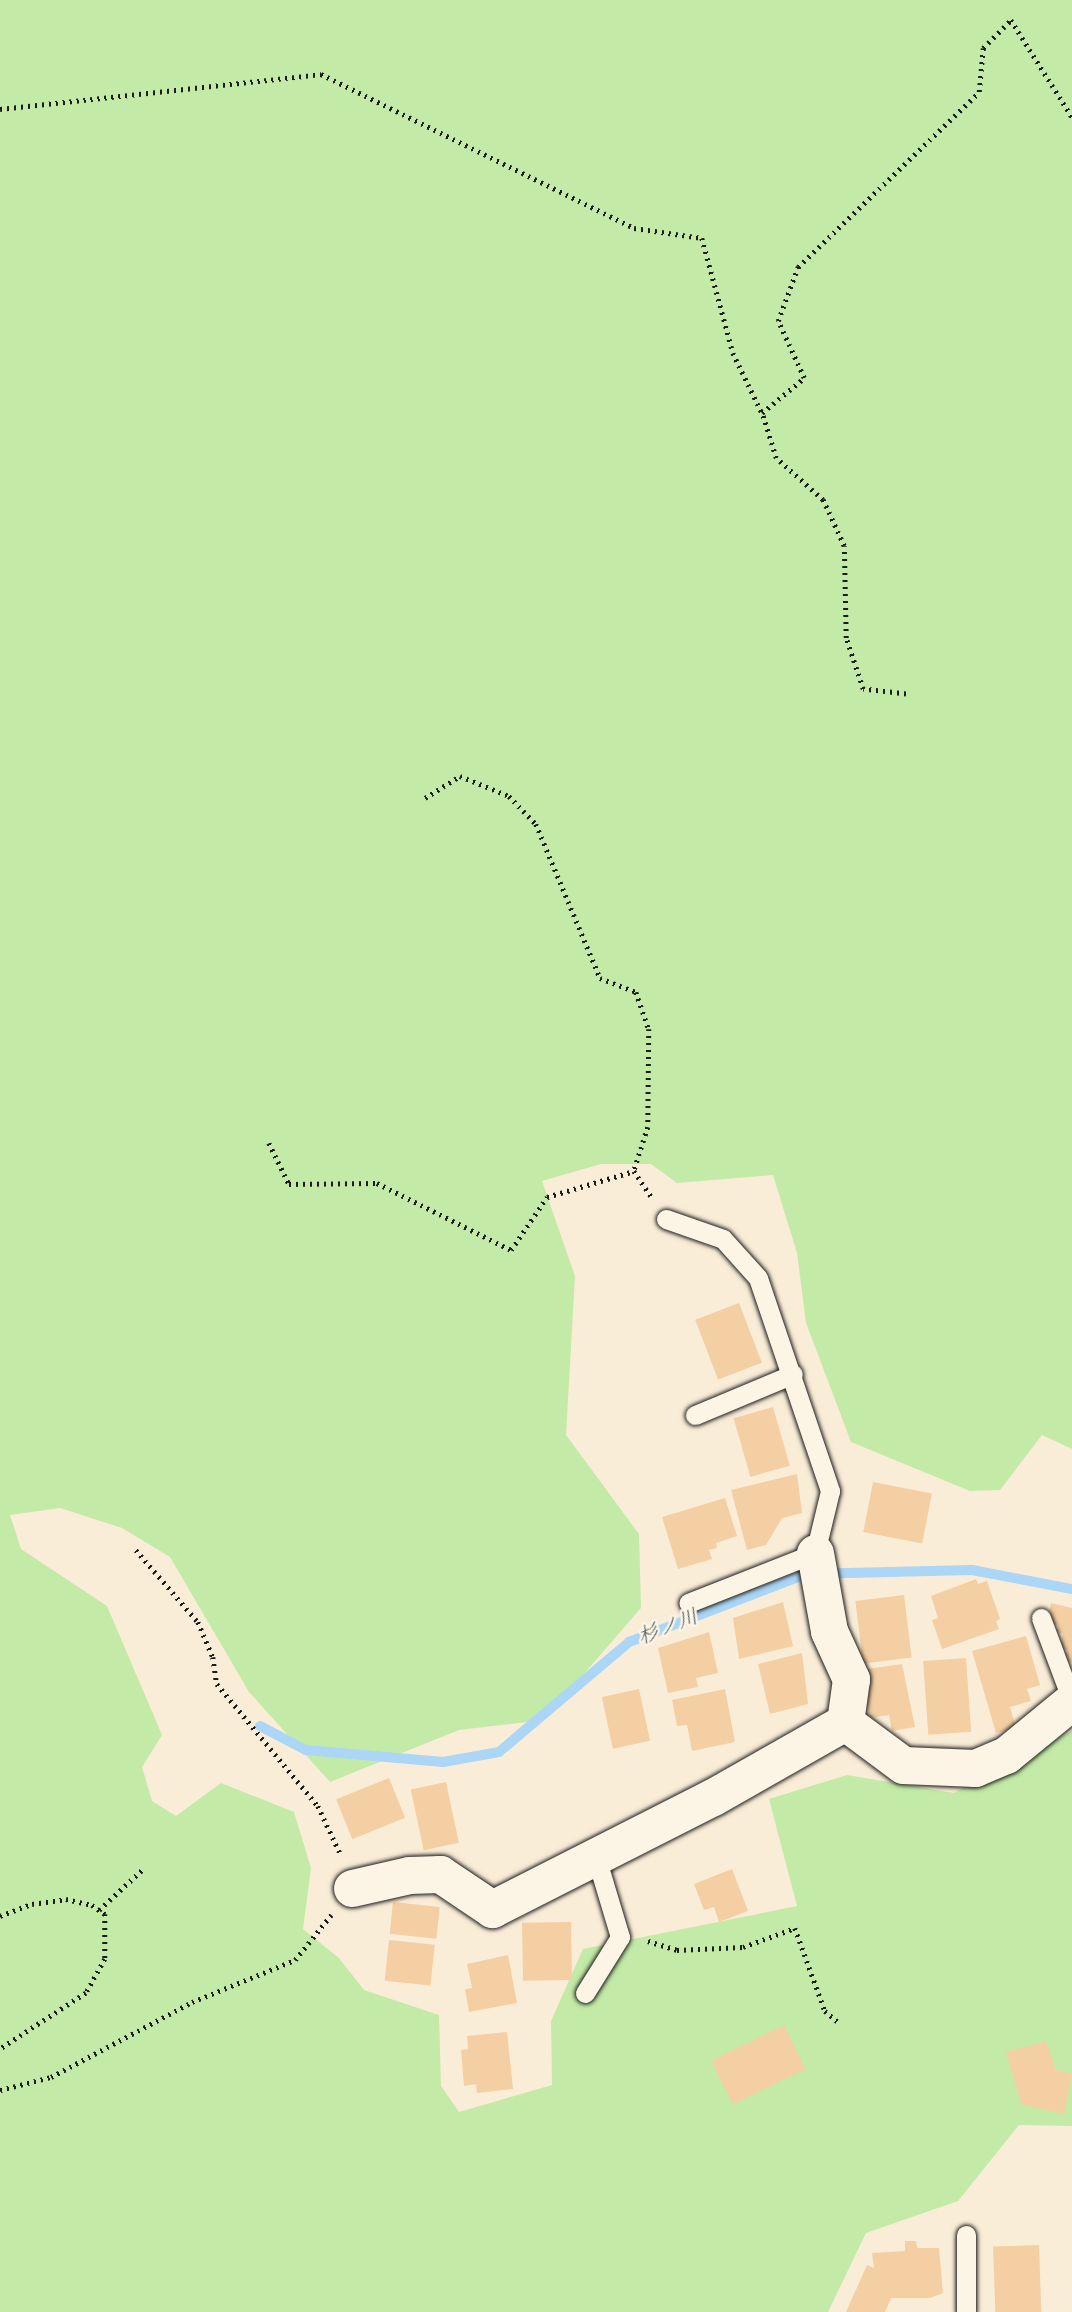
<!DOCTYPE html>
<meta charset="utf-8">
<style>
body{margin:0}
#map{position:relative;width:1072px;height:2312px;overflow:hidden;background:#faedd8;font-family:Pangolin,"Klee One",sans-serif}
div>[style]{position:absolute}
.green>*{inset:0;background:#c3eba7}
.stream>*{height:10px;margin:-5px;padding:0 5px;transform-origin:5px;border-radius:5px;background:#abd6f6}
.building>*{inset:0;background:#f4cfa4;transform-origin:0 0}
.path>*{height:4.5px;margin-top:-2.25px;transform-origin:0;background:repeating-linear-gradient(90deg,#1c1c1c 0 2px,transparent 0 7px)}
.roads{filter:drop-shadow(0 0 2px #1c1c1c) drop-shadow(0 0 2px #1c1c1c)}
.service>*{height:19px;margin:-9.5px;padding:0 9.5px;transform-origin:9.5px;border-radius:9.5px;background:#fcf5e5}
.minor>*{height:37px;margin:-18.5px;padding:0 18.5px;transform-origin:18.5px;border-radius:18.5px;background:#fcf5e5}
span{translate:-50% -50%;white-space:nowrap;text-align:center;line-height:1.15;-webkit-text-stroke:5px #fcf5e5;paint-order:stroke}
.water-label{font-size:21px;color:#47545d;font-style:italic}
</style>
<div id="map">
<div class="green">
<div style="clip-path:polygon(0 0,1072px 0,1072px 1449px,1042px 1435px,1000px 1490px,970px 1491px,851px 1442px,806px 1323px,797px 1253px,773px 1175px,677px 1183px,651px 1164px,601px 1164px,542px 1181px,575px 1276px,566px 1435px,639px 1534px,641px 1608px,544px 1720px,459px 1730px,330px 1782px,249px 1692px,170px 1557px,122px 1528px,60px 1508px,10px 1515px,21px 1549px,107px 1606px,162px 1735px,142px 1767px,152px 1801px,176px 1816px,221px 1783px,294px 1812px,311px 1868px,303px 1929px,339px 1958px,364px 1990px,439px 2015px,441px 2086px,459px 2112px,552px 2085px,551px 2021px,583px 1949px,797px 1906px,769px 1799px,847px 1775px,954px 1793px,1072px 1731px,1072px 2126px,1019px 2125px,958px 2201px,866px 2233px,828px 2312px,0 2312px)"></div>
</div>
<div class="stream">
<div style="left:260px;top:1726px;width:52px;rotate:27.6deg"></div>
<div style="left:306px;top:1750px;width:138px;rotate:5deg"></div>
<div style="left:443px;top:1762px;width:57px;rotate:-10.1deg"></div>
<div style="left:499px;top:1752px;width:170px;rotate:-40.2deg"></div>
<div style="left:629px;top:1642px;width:190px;rotate:-21deg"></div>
<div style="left:806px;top:1574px;width:166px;rotate:-1.4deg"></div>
<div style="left:972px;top:1570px;width:102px;rotate:10.8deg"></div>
</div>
<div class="building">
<div style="left:739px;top:1303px;width:64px;height:47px;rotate:69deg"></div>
<div style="left:773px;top:1407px;width:61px;height:41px;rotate:74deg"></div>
<div style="clip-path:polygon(797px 1474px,802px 1513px,782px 1518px,766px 1545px,747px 1550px,731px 1490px)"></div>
<div style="left:873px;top:1482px;width:60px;height:51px;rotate:11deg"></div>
<div style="clip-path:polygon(725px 1498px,737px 1536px,716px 1543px,717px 1548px,709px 1550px,712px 1559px,678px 1569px,662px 1517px)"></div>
<div style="clip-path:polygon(976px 1579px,978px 1584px,987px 1581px,1000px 1619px,996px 1621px,999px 1629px,942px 1649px,932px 1620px,938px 1618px,931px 1596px)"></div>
<div style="left:904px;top:1595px;width:63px;height:49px;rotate:83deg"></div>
<div style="clip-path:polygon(783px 1602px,793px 1646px,739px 1659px,733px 1618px)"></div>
<div style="clip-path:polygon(1051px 1603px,1072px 1608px,1072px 1662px,1064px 1660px,1067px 1650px,1060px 1648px,1063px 1634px,1057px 1632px,1058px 1625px,1050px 1623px,1052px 1617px,1048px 1616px)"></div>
<div style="clip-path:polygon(709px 1632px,718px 1673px,696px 1678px,698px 1687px,668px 1693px,658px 1648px)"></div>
<div style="clip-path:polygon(1026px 1636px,1040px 1685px,1027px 1689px,1031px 1701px,1010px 1707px,1016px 1728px,996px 1733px,972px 1651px)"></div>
<div style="clip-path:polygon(802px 1653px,808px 1704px,770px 1714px,758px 1664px)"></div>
<div style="left:966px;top:1658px;width:74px;height:43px;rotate:86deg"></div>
<div style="clip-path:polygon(902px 1664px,915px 1727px,892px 1731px,889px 1715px,870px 1718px,864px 1683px,869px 1681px,867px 1669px)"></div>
<div style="left:639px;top:1689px;width:53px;height:38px;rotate:78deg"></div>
<div style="clip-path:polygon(725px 1689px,735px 1742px,692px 1751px,687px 1725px,677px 1726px,672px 1700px)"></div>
<div style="left:389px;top:1778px;width:43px;height:57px;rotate:68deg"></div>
<div style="left:446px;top:1782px;width:62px;height:36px;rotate:78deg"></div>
<div style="clip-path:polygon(732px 1869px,748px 1911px,719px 1922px,714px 1907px,704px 1910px,694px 1884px)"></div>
<div style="left:393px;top:1902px;width:47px;height:32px;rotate:6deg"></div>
<div style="left:571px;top:1922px;width:58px;height:49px;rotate:89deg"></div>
<div style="left:389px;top:1940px;width:46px;height:41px;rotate:6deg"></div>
<div style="clip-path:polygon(508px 1955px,517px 2003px,469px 2012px,465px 1989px,472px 1988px,467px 1964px)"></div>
<div style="left:784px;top:2025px;width:49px;height:81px;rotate:64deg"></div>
<div style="clip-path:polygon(507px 2032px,513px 2089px,477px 2093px,476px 2084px,464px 2086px,461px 2050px,468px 2049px,467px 2036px)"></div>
<div style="clip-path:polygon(1046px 2041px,1056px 2070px,1072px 2074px,1064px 2114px,1021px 2104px,1006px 2052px)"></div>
<div style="clip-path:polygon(905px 2241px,916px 2241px,917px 2248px,939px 2248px,943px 2293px,930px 2298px,891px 2298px,885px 2312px,846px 2312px,867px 2265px,874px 2268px,872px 2253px,905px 2251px)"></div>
<div style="left:1039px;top:2245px;width:67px;height:46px;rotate:88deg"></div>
</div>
<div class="path">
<div style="left:0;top:109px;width:323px;rotate:-6.2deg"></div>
<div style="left:321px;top:74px;width:349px;rotate:26.2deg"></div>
<div style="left:634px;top:228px;width:69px;rotate:8.4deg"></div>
<div style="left:702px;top:238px;width:119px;rotate:74.9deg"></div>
<div style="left:733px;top:353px;width:67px;rotate:64.2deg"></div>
<div style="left:906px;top:694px;width:43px;rotate:-173.4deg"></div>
<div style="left:863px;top:689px;width:54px;rotate:-108.4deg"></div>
<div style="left:846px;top:638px;width:92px;rotate:-91.2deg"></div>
<div style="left:844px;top:546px;width:51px;rotate:-114.5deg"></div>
<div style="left:823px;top:500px;width:63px;rotate:-138.2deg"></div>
<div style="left:776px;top:458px;width:47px;rotate:-107.3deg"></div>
<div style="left:762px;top:413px;width:55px;rotate:-39.8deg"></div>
<div style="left:804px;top:378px;width:63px;rotate:-114.5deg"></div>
<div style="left:778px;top:321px;width:58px;rotate:-69.7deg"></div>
<div style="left:798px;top:267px;width:252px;rotate:-44deg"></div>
<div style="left:979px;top:92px;width:44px;rotate:-84.8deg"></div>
<div style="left:983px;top:48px;width:40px;rotate:-45deg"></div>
<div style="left:1011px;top:20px;width:115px;rotate:57.8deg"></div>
<div style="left:425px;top:798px;width:41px;rotate:-32.2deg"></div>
<div style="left:460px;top:776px;width:53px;rotate:22.2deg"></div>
<div style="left:509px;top:796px;width:39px;rotate:46deg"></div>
<div style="left:536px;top:824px;width:167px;rotate:67.4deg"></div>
<div style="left:600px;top:978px;width:39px;rotate:21deg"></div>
<div style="left:636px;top:992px;width:39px;rotate:71deg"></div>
<div style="left:649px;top:1029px;width:98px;rotate:90.6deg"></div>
<div style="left:648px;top:1127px;width:46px;rotate:107.7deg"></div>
<div style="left:634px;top:1171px;width:32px;rotate:56deg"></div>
<div style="left:269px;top:1143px;width:46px;rotate:64deg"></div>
<div style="left:289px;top:1184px;width:88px;rotate:-0.7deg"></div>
<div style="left:377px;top:1183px;width:150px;rotate:26.6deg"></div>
<div style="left:511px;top:1250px;width:64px;rotate:-55.8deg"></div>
<div style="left:547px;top:1197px;width:91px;rotate:-16.6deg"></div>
<div style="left:136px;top:1550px;width:95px;rotate:49.3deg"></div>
<div style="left:198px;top:1622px;width:38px;rotate:67deg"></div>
<div style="left:213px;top:1657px;width:27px;rotate:82deg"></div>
<div style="left:217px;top:1684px;width:158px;rotate:50.4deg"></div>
<div style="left:318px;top:1806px;width:52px;rotate:64.9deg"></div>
<div style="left:99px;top:1910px;width:62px;rotate:-43deg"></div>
<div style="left:0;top:1916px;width:34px;rotate:-21deg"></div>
<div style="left:32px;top:1904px;width:34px;rotate:-8deg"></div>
<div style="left:66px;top:1899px;width:27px;rotate:13deg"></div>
<div style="left:92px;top:1905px;width:16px;rotate:35deg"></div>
<div style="left:105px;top:1914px;width:45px;rotate:90deg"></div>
<div style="left:105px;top:1959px;width:39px;rotate:119deg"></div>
<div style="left:86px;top:1993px;width:103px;rotate:146.9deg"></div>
<div style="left:648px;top:1941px;width:30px;rotate:17deg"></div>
<div style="left:677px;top:1950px;width:66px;rotate:-2.6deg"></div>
<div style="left:743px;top:1947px;width:55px;rotate:-20.1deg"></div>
<div style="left:795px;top:1928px;width:88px;rotate:70.1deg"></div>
<div style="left:825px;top:2011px;width:16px;rotate:40deg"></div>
<div style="left:0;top:2090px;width:53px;rotate:-14.3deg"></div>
<div style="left:51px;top:2077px;width:160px;rotate:-28deg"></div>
<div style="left:192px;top:2002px;width:111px;rotate:-22.2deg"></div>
<div style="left:295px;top:1960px;width:58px;rotate:-51.3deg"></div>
</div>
<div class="roads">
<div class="service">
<div style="left:666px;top:1219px;width:60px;rotate:19.3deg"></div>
<div style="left:723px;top:1239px;width:52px;rotate:48.1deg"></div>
<div style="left:758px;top:1278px;width:225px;rotate:71.3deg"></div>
<div style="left:830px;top:1491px;width:64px;rotate:103.6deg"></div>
<div style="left:815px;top:1553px;width:136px;rotate:158.5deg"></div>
<div style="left:695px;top:1415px;width:106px;rotate:-22.7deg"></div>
<div style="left:1041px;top:1618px;width:89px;rotate:69.5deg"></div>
<div style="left:585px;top:1993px;width:66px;rotate:-58deg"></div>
<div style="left:620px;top:1937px;width:84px;rotate:-106.7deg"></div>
<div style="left:966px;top:2235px;width:77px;rotate:90deg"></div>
</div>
<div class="minor">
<div style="left:815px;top:1553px;width:79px;rotate:79.8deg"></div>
<div style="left:829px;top:1631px;width:53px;rotate:65.4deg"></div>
<div style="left:851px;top:1679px;width:43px;rotate:97.9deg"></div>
<div style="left:845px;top:1722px;width:72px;rotate:36.6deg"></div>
<div style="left:903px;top:1765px;width:72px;rotate:2.4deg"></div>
<div style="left:975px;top:1768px;width:34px;rotate:-23deg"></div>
<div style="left:1006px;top:1755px;width:85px;rotate:-39.3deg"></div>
<div style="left:352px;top:1888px;width:58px;rotate:-12.8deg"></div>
<div style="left:409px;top:1875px;width:31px;rotate:-2deg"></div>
<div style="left:440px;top:1874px;width:63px;rotate:33.9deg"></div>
<div style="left:492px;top:1909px;width:248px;rotate:-26.9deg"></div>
<div style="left:713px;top:1797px;width:152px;rotate:-29.6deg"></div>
</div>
</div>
<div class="water-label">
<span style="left:668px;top:1627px;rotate:-21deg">杉ノ川</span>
</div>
</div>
